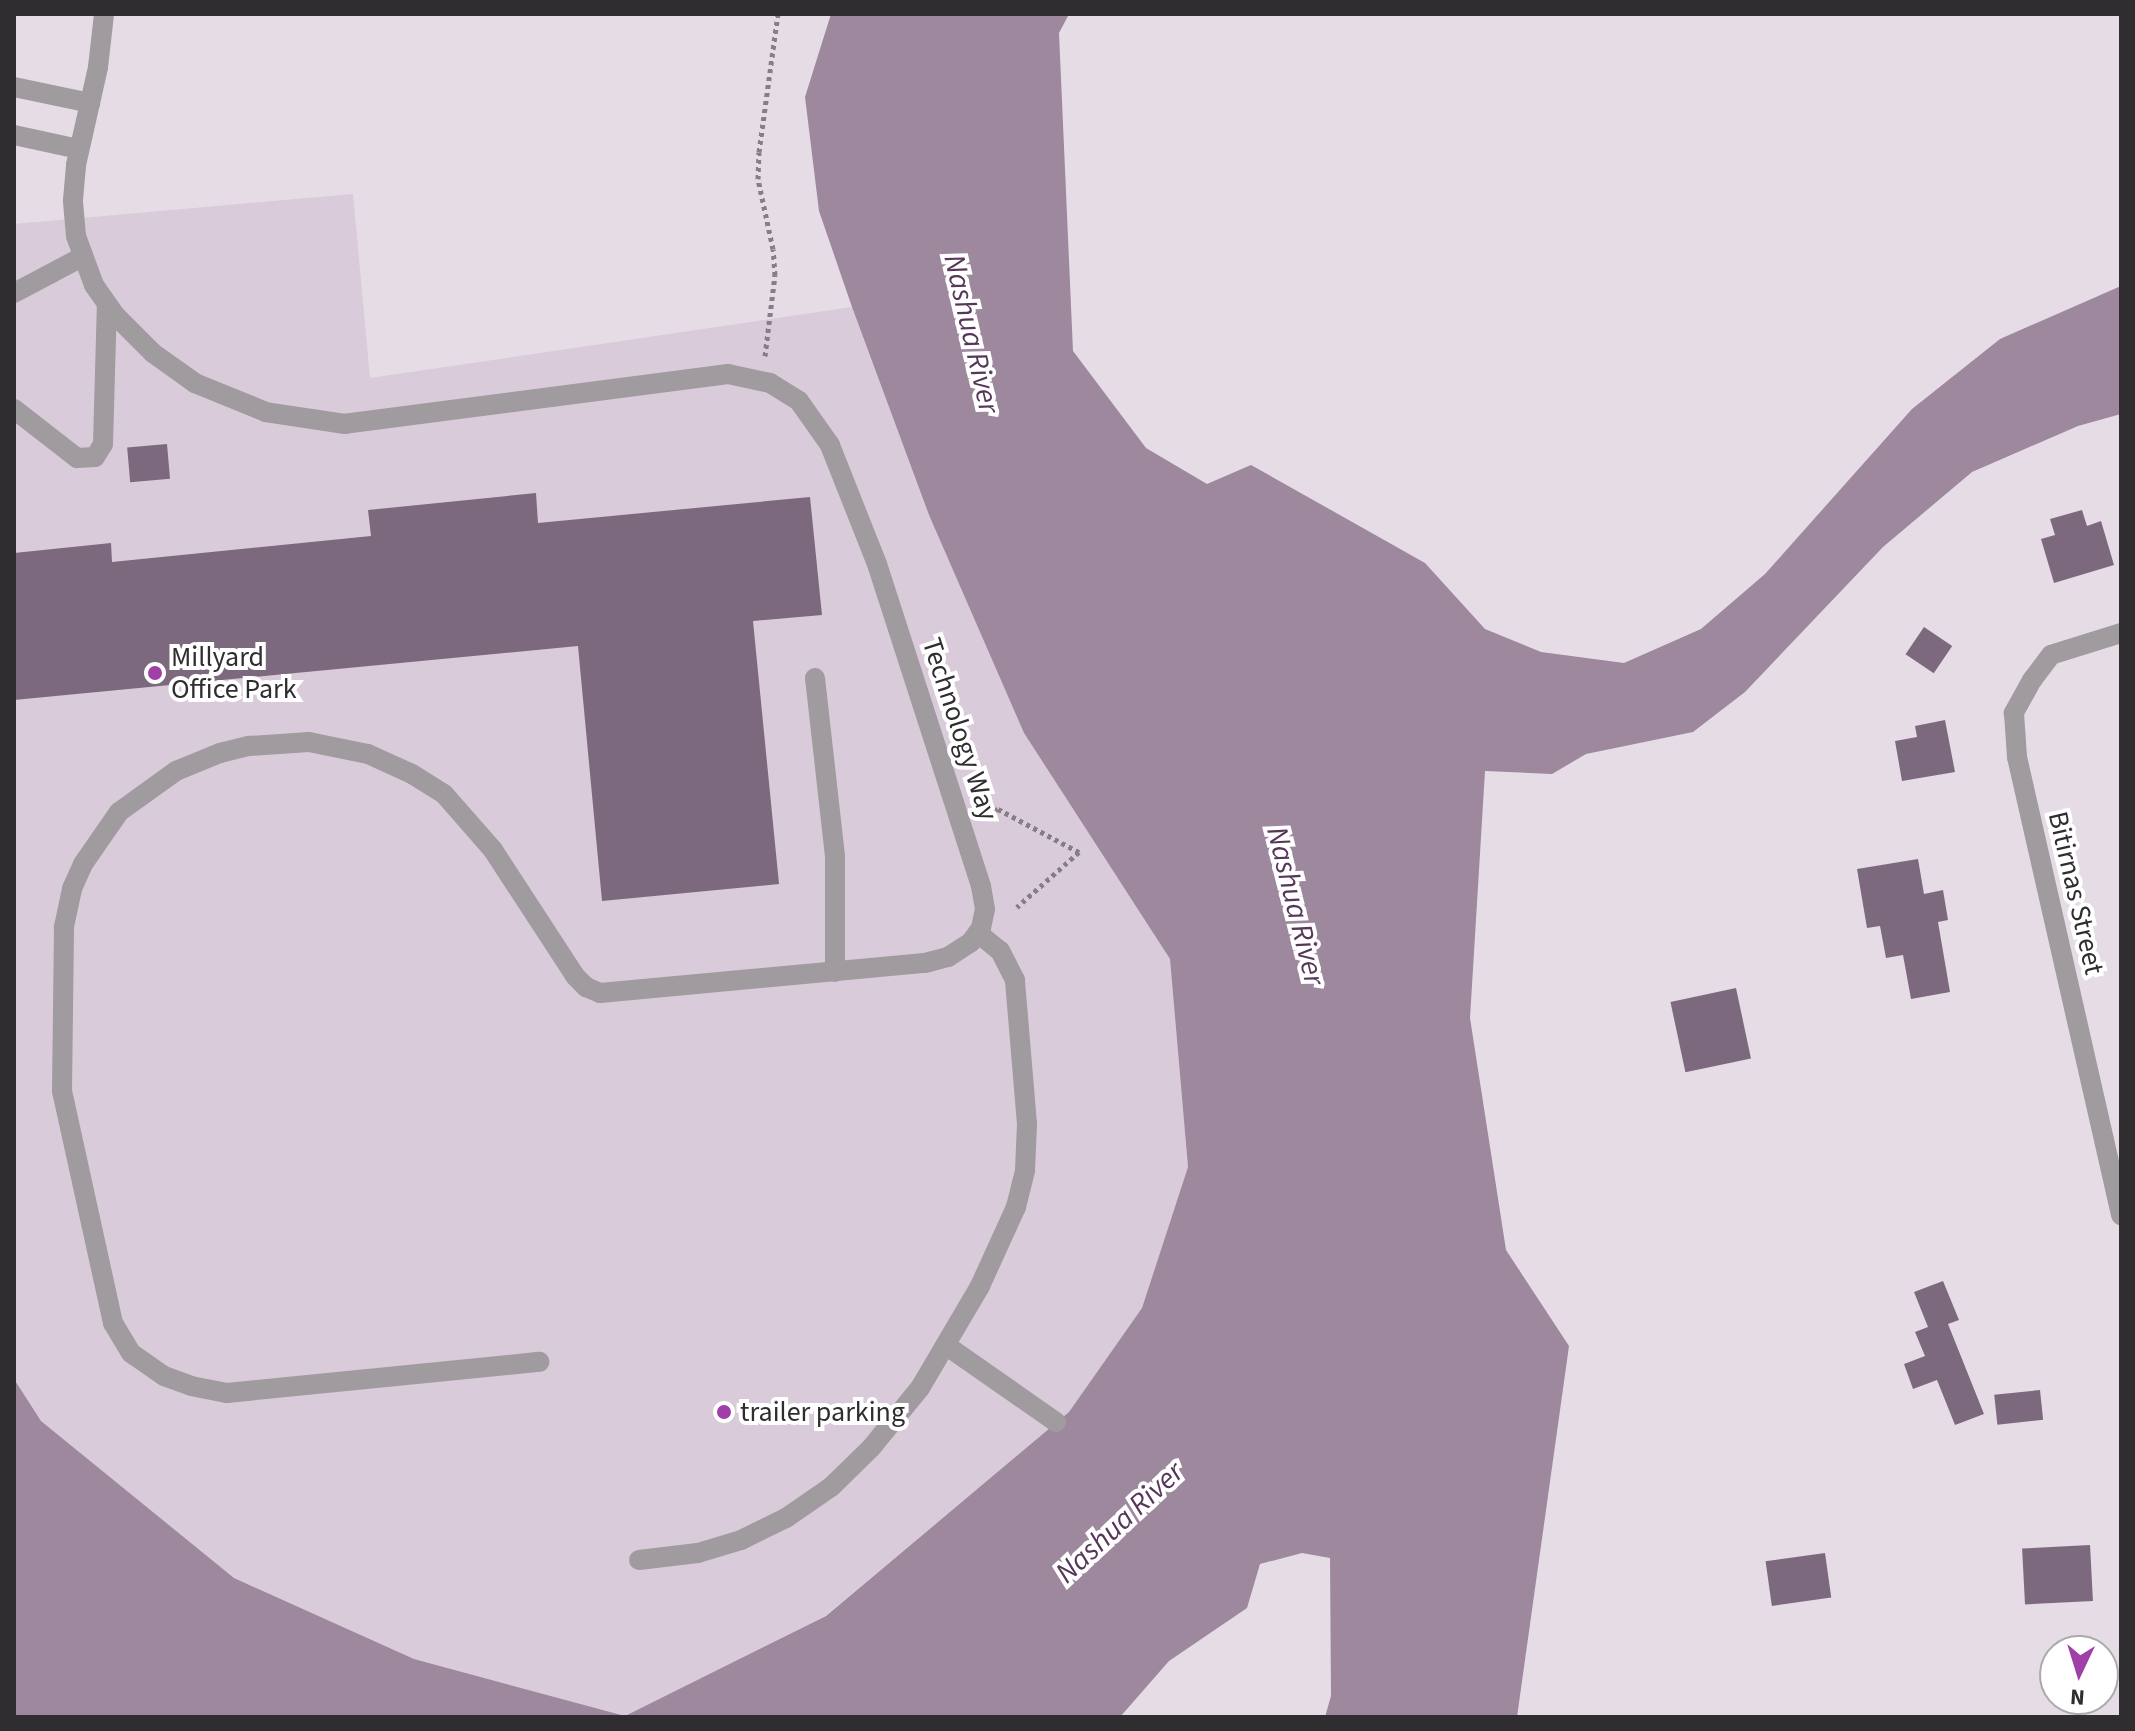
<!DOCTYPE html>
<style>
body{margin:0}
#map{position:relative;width:2135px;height:1731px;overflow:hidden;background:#e5dce6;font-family:"Source Sans 3",sans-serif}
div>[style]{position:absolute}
.built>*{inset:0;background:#d9cbda}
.water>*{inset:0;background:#9d889e}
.building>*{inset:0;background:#7d697e;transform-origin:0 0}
.path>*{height:5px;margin-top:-2.5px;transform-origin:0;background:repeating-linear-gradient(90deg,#857f85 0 4px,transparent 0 8px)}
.service>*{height:20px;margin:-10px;padding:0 10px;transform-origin:10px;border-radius:10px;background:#9f9b9f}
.minor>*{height:20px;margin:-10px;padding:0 10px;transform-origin:10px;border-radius:10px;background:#9f9b9f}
.dots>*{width:22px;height:22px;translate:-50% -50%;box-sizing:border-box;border:4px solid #fff;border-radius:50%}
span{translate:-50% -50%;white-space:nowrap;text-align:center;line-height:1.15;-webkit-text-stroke:8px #fff;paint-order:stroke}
.poi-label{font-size:28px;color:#302d30}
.left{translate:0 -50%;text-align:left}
.street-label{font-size:28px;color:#302d30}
.water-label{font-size:30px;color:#563659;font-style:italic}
.frame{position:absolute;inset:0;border:16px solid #302d30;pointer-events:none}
.north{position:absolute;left:2039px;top:1635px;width:80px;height:80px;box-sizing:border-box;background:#fff;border:2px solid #acabac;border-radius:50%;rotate:184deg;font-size:22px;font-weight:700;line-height:32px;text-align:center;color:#302d30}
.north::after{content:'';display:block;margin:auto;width:28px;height:36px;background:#9f3fa7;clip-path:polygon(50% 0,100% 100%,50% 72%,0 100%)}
</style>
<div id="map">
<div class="built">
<div style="clip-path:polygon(353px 194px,370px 378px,852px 307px,929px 515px,1024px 733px,1170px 959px,1188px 1167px,1142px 1308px,1069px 1412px,825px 1616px,625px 1716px,414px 1659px,234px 1578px,41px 1421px,14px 1379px,14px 224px)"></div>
</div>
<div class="water">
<div style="clip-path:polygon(831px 14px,1069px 14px,1059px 33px,1073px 351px,1146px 448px,1207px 484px,1251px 465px,1425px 563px,1485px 629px,1541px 652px,1624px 663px,1701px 629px,1765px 574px,1912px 409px,2000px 339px,2121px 286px,2121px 414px,2078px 426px,1972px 472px,1883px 547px,1745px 692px,1693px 732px,1586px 754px,1552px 774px,1485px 771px,1470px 1018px,1506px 1250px,1569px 1346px,1517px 1717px,1325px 1717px,1331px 1696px,1330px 1558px,1302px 1553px,1260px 1564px,1247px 1608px,1169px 1661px,1120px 1717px,14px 1717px,14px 1379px,41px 1421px,234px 1578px,414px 1659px,625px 1716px,826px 1616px,1069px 1412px,1142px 1308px,1188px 1167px,1170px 959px,1024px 733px,929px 515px,852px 307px,819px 211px,805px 97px)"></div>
</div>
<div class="building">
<div style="left:167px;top:444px;width:35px;height:40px;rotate:85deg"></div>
<div style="clip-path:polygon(536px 493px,538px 523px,810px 497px,822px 615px,753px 621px,779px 884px,602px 901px,578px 646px,14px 700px,14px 553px,111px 543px,112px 562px,371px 536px,368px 510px)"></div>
<div style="clip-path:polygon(2082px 510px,2087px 526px,2101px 521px,2114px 565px,2054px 583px,2041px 539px,2055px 535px,2050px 519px)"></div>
<div style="left:1924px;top:627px;width:34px;height:33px;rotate:34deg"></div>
<div style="clip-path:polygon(1945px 720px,1955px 772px,1902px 781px,1895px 741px,1917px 737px,1915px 726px)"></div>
<div style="clip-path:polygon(1918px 859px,1924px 894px,1943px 890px,1948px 920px,1938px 922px,1950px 992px,1911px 999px,1903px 955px,1886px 958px,1880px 926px,1867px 928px,1857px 869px)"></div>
<div style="left:1736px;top:988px;width:72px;height:67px;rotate:78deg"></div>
<div style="clip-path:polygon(1943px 1281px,1959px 1320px,1948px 1324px,1984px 1414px,1955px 1425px,1937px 1380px,1913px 1389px,1904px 1364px,1925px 1356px,1915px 1332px,1928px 1327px,1914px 1292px)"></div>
<div style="left:2040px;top:1390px;width:30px;height:46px;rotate:84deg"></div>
<div style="left:2090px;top:1545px;width:56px;height:68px;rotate:87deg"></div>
<div style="left:1825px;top:1553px;width:45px;height:60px;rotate:82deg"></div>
</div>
<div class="path">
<div style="left:765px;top:356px;width:82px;rotate:-83deg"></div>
<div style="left:775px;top:275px;width:26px;rotate:-94deg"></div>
<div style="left:773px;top:249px;width:72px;rotate:-102.1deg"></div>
<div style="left:758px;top:179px;width:27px;rotate:-88deg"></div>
<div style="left:759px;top:152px;width:139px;rotate:-82.2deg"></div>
<div style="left:987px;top:812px;width:11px;rotate:-15deg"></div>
<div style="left:998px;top:809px;width:92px;rotate:28deg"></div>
<div style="left:1079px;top:852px;width:83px;rotate:138.4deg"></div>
</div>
<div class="service">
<div style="left:14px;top:293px;width:77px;rotate:-27.9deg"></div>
<div style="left:14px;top:409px;width:80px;rotate:37.9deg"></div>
<div style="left:77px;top:458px;width:18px;rotate:-3deg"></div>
<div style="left:95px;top:457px;width:15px;rotate:-58deg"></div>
<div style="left:103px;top:444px;width:140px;rotate:-88.4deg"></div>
<div style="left:815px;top:678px;width:180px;rotate:83.6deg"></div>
<div style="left:835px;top:857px;width:115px;rotate:90deg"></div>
<div style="left:83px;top:864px;width:27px;rotate:114deg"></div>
<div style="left:72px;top:889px;width:40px;rotate:102deg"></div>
<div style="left:64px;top:928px;width:163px;rotate:90.7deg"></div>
<div style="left:62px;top:1091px;width:238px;rotate:77.6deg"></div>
<div style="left:113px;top:1323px;width:35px;rotate:59deg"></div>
<div style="left:131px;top:1353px;width:40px;rotate:34.9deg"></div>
<div style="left:164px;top:1376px;width:29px;rotate:20deg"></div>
<div style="left:191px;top:1386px;width:37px;rotate:11deg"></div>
<div style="left:227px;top:1393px;width:314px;rotate:-5.7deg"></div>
<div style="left:947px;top:1346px;width:133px;rotate:34.9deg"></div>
<div style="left:639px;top:1560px;width:59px;rotate:-6.8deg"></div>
<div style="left:698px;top:1553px;width:45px;rotate:-16.8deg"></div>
<div style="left:741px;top:1540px;width:50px;rotate:-26.1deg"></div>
<div style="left:786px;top:1518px;width:55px;rotate:-34.6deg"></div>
<div style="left:831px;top:1487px;width:56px;rotate:-44.3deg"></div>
<div style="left:871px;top:1448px;width:77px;rotate:-50.8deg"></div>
<div style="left:920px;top:1388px;width:118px;rotate:-59.5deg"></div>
<div style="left:980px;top:1286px;width:87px;rotate:-65.5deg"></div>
<div style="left:1016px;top:1207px;width:38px;rotate:-76deg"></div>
<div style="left:1025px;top:1170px;width:46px;rotate:-87.5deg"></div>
<div style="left:1027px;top:1124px;width:144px;rotate:-94.8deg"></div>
<div style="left:1015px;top:980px;width:33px;rotate:-117deg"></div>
<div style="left:1000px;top:951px;width:28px;rotate:-141deg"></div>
</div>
<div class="minor">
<div style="left:14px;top:87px;width:78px;rotate:11.9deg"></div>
<div style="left:14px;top:135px;width:66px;rotate:12.2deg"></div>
<div style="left:2121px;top:633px;width:73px;rotate:162.6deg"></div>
<div style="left:2051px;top:655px;width:31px;rotate:127deg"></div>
<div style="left:2032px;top:680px;width:38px;rotate:119deg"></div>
<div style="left:2014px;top:713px;width:44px;rotate:86.1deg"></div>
<div style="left:2017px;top:757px;width:470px;rotate:77.2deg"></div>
<div style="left:83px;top:864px;width:63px;rotate:-55.3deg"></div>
<div style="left:119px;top:812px;width:70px;rotate:-35.7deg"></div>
<div style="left:176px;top:771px;width:48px;rotate:-22.2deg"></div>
<div style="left:220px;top:753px;width:30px;rotate:-14deg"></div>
<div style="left:249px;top:746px;width:60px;rotate:-3.8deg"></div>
<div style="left:309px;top:742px;width:60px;rotate:11.5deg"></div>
<div style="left:368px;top:754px;width:48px;rotate:24.4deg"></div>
<div style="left:412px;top:774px;width:38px;rotate:32deg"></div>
<div style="left:444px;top:794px;width:74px;rotate:48.8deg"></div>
<div style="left:493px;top:850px;width:150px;rotate:56.9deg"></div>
<div style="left:575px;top:976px;width:16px;rotate:45deg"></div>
<div style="left:586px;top:987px;width:15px;rotate:23deg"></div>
<div style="left:600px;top:993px;width:326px;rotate:-5.3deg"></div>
<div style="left:925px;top:963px;width:24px;rotate:-15deg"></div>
<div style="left:948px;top:957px;width:27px;rotate:-33deg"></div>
<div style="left:971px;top:942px;width:17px;rotate:-54deg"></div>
<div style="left:981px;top:928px;width:19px;rotate:-78deg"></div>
<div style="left:985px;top:909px;width:23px;rotate:-100deg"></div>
<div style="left:981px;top:886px;width:338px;rotate:-107.9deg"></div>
<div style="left:877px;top:564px;width:128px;rotate:-111.6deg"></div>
<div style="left:830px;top:445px;width:54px;rotate:-125.2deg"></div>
<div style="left:799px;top:401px;width:34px;rotate:-148deg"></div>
<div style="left:770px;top:383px;width:43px;rotate:-167.9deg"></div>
<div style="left:728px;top:374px;width:386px;rotate:172.6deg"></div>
<div style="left:345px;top:424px;width:80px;rotate:-171.4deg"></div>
<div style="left:266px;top:412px;width:77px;rotate:-157.8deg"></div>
<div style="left:195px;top:383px;width:52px;rotate:-144.5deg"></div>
<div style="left:153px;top:353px;width:54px;rotate:-135deg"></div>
<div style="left:115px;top:315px;width:37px;rotate:-125deg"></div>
<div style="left:94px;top:285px;width:52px;rotate:-110.2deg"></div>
<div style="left:76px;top:236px;width:36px;rotate:-95deg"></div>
<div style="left:73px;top:200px;width:35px;rotate:-85deg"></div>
<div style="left:76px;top:165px;width:100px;rotate:-77.3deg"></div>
<div style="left:98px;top:67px;width:53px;rotate:-83.5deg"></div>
</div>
<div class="dots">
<div style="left:155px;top:673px;background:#9f3fa7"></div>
<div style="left:724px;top:1412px;background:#9f3fa7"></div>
</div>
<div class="poi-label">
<span class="left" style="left:171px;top:673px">Millyard<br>Office Park</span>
<span class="left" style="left:740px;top:1412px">trailer parking</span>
</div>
<div class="street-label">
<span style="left:960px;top:729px;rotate:72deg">Technology Way</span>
<span style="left:2076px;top:893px;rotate:77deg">Bitirnas Street</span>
</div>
<div class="water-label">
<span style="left:971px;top:334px;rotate:77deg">Nashua River</span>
<span style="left:1295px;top:906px;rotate:76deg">Nashua River</span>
<span style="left:1120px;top:1523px;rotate:-43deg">Nashua River</span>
</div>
<div class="frame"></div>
<div class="north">N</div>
</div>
